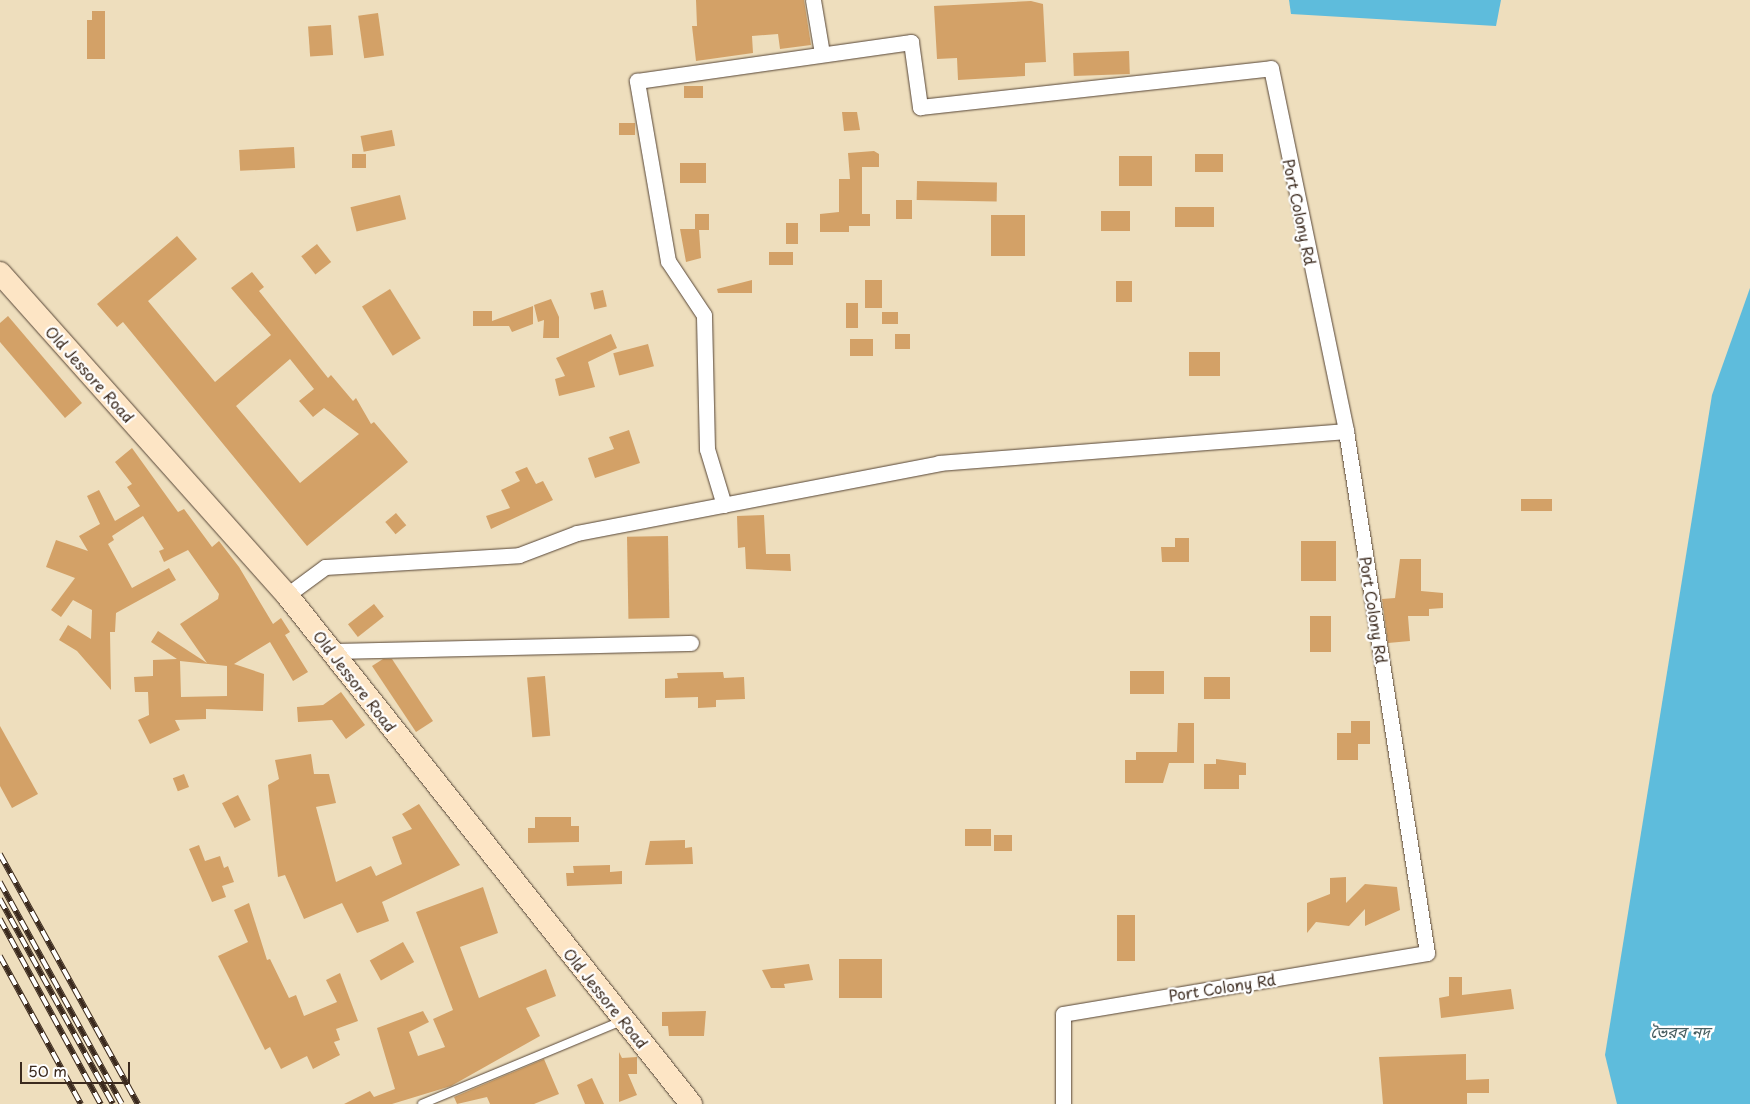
<!DOCTYPE html>
<meta charset="utf-8">
<style>
body{margin:0}
#map{position:relative;width:1750px;height:1104px;overflow:hidden;background:#eedebd;font-family:"Playpen Sans","Noto Sans Bengali",sans-serif}
div>[style]{position:absolute}
.water>*{inset:0;background:#5ebcdc}
.building>*{inset:0;background:#d3a167;transform-origin:0 0}
.roads{filter:drop-shadow(0 0 1px #564536) drop-shadow(0 0 1px #564536)}
.service>*{height:8px;margin:-4px;padding:0 4px;transform-origin:4px;border-radius:4px;background:#fff}
.minor>*{height:15px;margin:-7.5px;padding:0 7.5px;transform-origin:7.5px;border-radius:7.5px;background:#fff}
.secondary>*{height:22px;margin:-11px;padding:0 11px;transform-origin:11px;border-radius:11px;background:#fde5c5}
.rail>*{height:5.5px;margin-top:-2.75px;transform-origin:0;background:repeating-linear-gradient(90deg,#fff 0 11px,#3b2a1e 0 22px);box-sizing:border-box;border-block:1px solid #3b2a1e}
span{translate:-50% -50%;white-space:nowrap;text-align:center;line-height:1.15;-webkit-text-stroke:4.5px #fff;paint-order:stroke}
.street-label{font-size:15px;color:#3b2a1e}
.water-label{font-size:16px;color:#475d60;font-style:italic}
.scale{position:absolute;left:20px;top:1062px;width:110px;height:22px;box-sizing:border-box;border:2px solid #3b2a1e;border-top:0;padding-left:6px;font-size:15px;line-height:18px;white-space:nowrap;color:#3b2a1e;-webkit-text-stroke:4px #fff;paint-order:stroke}
</style>
<div id="map">
<div class="water">
<div style="clip-path:polygon(1289px 0,1501px 0,1496px 26px,1291px 14px)"></div>
<div style="clip-path:polygon(1750px 288px,1750px 1104px,1617px 1104px,1605px 1055px,1712px 395px)"></div>
</div>
<div class="building">
<div style="clip-path:polygon(696px 0,804px 0,811px 45px,780px 49px,778px 34px,752px 36px,753px 53px,696px 61px,692px 26px,697px 26px)"></div>
<div style="clip-path:polygon(1031px 1px,1043px 4px,1046px 62px,1025px 63px,1025px 76px,958px 80px,957px 58px,937px 59px,934px 6px)"></div>
<div style="clip-path:polygon(92px 11px,105px 11px,105px 59px,87px 59px,87px 20px,92px 20px)"></div>
<div style="left:378px;top:13px;width:43px;height:20px;rotate:82deg"></div>
<div style="left:331px;top:25px;width:30px;height:23px;rotate:86deg"></div>
<div style="left:1129px;top:51px;width:23px;height:56px;rotate:88deg"></div>
<div style="left:684px;top:86px;width:19px;height:12px"></div>
<div style="clip-path:polygon(842px 112px,857px 112px,860px 130px,844px 131px)"></div>
<div style="left:619px;top:123px;width:16px;height:12px"></div>
<div style="left:392px;top:130px;width:16px;height:32px;rotate:79deg"></div>
<div style="left:294px;top:147px;width:21px;height:55px;rotate:87deg"></div>
<div style="clip-path:polygon(874px 151px,879px 154px,879px 167px,862px 167px,862px 214px,870px 214px,870px 226px,849px 226px,849px 232px,820px 232px,820px 214px,839px 212px,839px 179px,850px 179px,848px 153px)"></div>
<div style="left:352px;top:154px;width:14px;height:14px"></div>
<div style="left:1195px;top:154px;width:28px;height:18px"></div>
<div style="left:1119px;top:156px;width:33px;height:30px"></div>
<div style="left:680px;top:163px;width:26px;height:20px"></div>
<div style="left:917px;top:181px;width:80px;height:19px;rotate:1deg"></div>
<div style="left:400px;top:195px;width:25px;height:51px;rotate:76deg"></div>
<div style="left:896px;top:200px;width:16px;height:19px"></div>
<div style="left:1175px;top:207px;width:39px;height:20px"></div>
<div style="left:1101px;top:211px;width:29px;height:20px"></div>
<div style="clip-path:polygon(695px 214px,709px 214px,709px 230px,699px 230px,701px 258px,686px 262px,680px 229px,695px 229px)"></div>
<div style="left:991px;top:215px;width:34px;height:41px"></div>
<div style="left:786px;top:223px;width:12px;height:21px"></div>
<div style="clip-path:polygon(evenodd,177px 236px,197px 259px,148px 301px,215px 382px,271px 335px,231px 288px,252px 272px,264px 287px,259px 291px,328px 378px,331px 375px,353px 401px,356px 398px,371px 424px,374px 422px,408px 462px,307px 546px,123px 322px,117px 327px,97px 304px,177px 236px,290px 359px,314px 389px,299px 401px,313px 417px,324px 408px,359px 434px,300px 483px,236px 406px,290px 359px)"></div>
<div style="left:317px;top:244px;width:23px;height:20px;rotate:52deg"></div>
<div style="left:769px;top:252px;width:24px;height:13px"></div>
<div style="clip-path:polygon(752px 280px,752px 293px,718px 293px,717px 289px)"></div>
<div style="left:865px;top:280px;width:17px;height:28px"></div>
<div style="left:1116px;top:281px;width:16px;height:21px"></div>
<div style="left:390px;top:289px;width:58px;height:33px;rotate:58deg"></div>
<div style="left:603px;top:290px;width:17px;height:13px;rotate:77deg"></div>
<div style="clip-path:polygon(551px 299px,559px 317px,559px 338px,543px 338px,544px 320px,538px 322px,534px 305px)"></div>
<div style="left:846px;top:303px;width:12px;height:25px"></div>
<div style="clip-path:polygon(533px 306px,533px 324px,512px 332px,509px 326px,473px 326px,473px 311px,492px 311px,492px 321px)"></div>
<div style="left:882px;top:312px;width:16px;height:12px"></div>
<div style="clip-path:polygon(8px 316px,82px 403px,65px 418px,0 342px,0 323px)"></div>
<div style="clip-path:polygon(611px 334px,617px 348px,588px 362px,595px 387px,559px 396px,555px 379px,565px 376px,556px 358px)"></div>
<div style="left:895px;top:334px;width:15px;height:15px"></div>
<div style="left:850px;top:339px;width:23px;height:17px"></div>
<div style="left:648px;top:344px;width:23px;height:36px;rotate:75deg"></div>
<div style="left:1189px;top:352px;width:31px;height:24px"></div>
<div style="clip-path:polygon(629px 430px,640px 463px,595px 478px,588px 458px,614px 449px,609px 437px)"></div>
<div style="clip-path:polygon(evenodd,132px 448px,178px 512px,184px 509px,212px 547px,219px 541px,239px 567px,273px 624px,281px 618px,290px 632px,285px 635px,308px 672px,293px 681px,270px 642px,234px 664px,264px 674px,263px 711px,206px 709px,206px 719px,175px 720px,180px 730px,150px 744px,138px 720px,149px 715px,148px 692px,135px 692px,134px 677px,153px 676px,153px 660px,177px 659px,151px 642px,158px 631px,207px 663px,180px 624px,218px 599px,219px 594px,188px 550px,164px 562px,159px 551px,164px 549px,143px 516px,112px 536px,114px 540px,108px 544px,132px 588px,169px 568px,176px 580px,116px 613px,115px 632px,110px 632px,111px 690px,77px 651px,59px 640px,68px 625px,91px 639px,92px 610px,73px 600px,61px 617px,51px 610px,75px 578px,46px 567px,56px 540px,88px 551px,79px 536px,100px 524px,87px 496px,99px 490px,115px 521px,140px 506px,127px 487px,132px 484px,115px 462px,132px 448px,180px 661px,227px 666px,227px 696px,181px 697px,180px 661px)"></div>
<div style="clip-path:polygon(527px 467px,536px 484px,543px 481px,553px 500px,491px 529px,486px 516px,510px 508px,501px 490px,520px 481px,515px 472px)"></div>
<div style="left:1552px;top:499px;width:12px;height:31px;rotate:90deg"></div>
<div style="left:396px;top:513px;width:16px;height:14px;rotate:50deg"></div>
<div style="clip-path:polygon(764px 515px,766px 554px,790px 554px,791px 571px,746px 569px,745px 547px,738px 548px,737px 516px)"></div>
<div style="left:668px;top:536px;width:82px;height:41px;rotate:89deg"></div>
<div style="clip-path:polygon(1175px 538px,1189px 538px,1189px 562px,1162px 562px,1161px 547px,1175px 547px)"></div>
<div style="left:1301px;top:541px;width:35px;height:40px"></div>
<div style="clip-path:polygon(1400px 559px,1421px 559px,1421px 591px,1443px 593px,1443px 608px,1429px 609px,1429px 616px,1408px 616px,1410px 641px,1388px 643px,1382px 599px,1395px 598px)"></div>
<div style="left:374px;top:604px;width:16px;height:33px;rotate:52deg"></div>
<div style="left:1310px;top:616px;width:21px;height:36px"></div>
<div style="clip-path:polygon(383px 659px,392px 659px,433px 721px,416px 732px,372px 666px)"></div>
<div style="left:1130px;top:671px;width:34px;height:23px"></div>
<div style="clip-path:polygon(723px 672px,724px 678px,744px 677px,745px 699px,716px 700px,716px 707px,698px 708px,698px 697px,665px 698px,665px 679px,678px 678px,677px 673px)"></div>
<div style="left:545px;top:676px;width:60px;height:18px;rotate:85deg"></div>
<div style="left:1204px;top:677px;width:26px;height:22px"></div>
<div style="clip-path:polygon(341px 692px,365px 725px,346px 739px,332px 720px,298px 722px,297px 707px,323px 705px)"></div>
<div style="clip-path:polygon(1351px 721px,1370px 721px,1370px 744px,1358px 744px,1358px 760px,1337px 760px,1337px 733px,1351px 733px)"></div>
<div style="clip-path:polygon(1178px 723px,1194px 723px,1194px 763px,1169px 763px,1163px 783px,1125px 783px,1125px 760px,1136px 760px,1136px 752px,1177px 752px)"></div>
<div style="clip-path:polygon(0 726px,38px 794px,12px 808px,0 786px)"></div>
<div style="clip-path:polygon(311px 754px,314px 774px,329px 774px,336px 803px,316px 807px,336px 882px,371px 866px,376px 876px,402px 864px,392px 837px,412px 829px,402px 814px,419px 804px,460px 865px,382px 902px,389px 921px,357px 933px,342px 903px,304px 919px,285px 875px,278px 877px,268px 785px,279px 779px,275px 760px)"></div>
<div style="clip-path:polygon(1216px 759px,1246px 763px,1246px 775px,1239px 775px,1239px 789px,1204px 789px,1204px 764px,1216px 764px)"></div>
<div style="left:184px;top:774px;width:14px;height:12px;rotate:69deg"></div>
<div style="left:238px;top:795px;width:28px;height:18px;rotate:63deg"></div>
<div style="clip-path:polygon(535px 817px,571px 817px,571px 826px,579px 826px,579px 842px,528px 843px,528px 828px,535px 828px)"></div>
<div style="left:965px;top:829px;width:26px;height:17px"></div>
<div style="left:1012px;top:835px;width:16px;height:18px;rotate:90deg"></div>
<div style="clip-path:polygon(685px 840px,685px 848px,692px 847px,693px 864px,645px 865px,650px 841px)"></div>
<div style="clip-path:polygon(199px 845px,205px 861px,220px 856px,224px 868px,228px 866px,234px 882px,222px 886px,226px 897px,212px 902px,189px 849px)"></div>
<div style="clip-path:polygon(610px 865px,610px 872px,622px 871px,622px 884px,567px 886px,566px 873px,574px 873px,573px 866px)"></div>
<div style="clip-path:polygon(1346px 877px,1346px 903px,1365px 884px,1397px 887px,1400px 910px,1365px 926px,1365px 909px,1349px 926px,1316px 922px,1307px 933px,1307px 903px,1330px 894px,1330px 878px)"></div>
<div style="clip-path:polygon(483px 887px,498px 933px,460px 947px,479px 998px,546px 969px,556px 996px,526px 1008px,540px 1036px,451px 1086px,392px 1104px,344px 1104px,370px 1091px,374px 1097px,395px 1089px,377px 1028px,423px 1011px,429px 1022px,409px 1032px,418px 1056px,445px 1047px,433px 1019px,453px 1010px,416px 912px)"></div>
<div style="clip-path:polygon(249px 903px,267px 960px,270px 959px,289px 998px,296px 995px,304px 1016px,337px 1002px,326px 980px,340px 973px,358px 1021px,336px 1029px,340px 1040px,334px 1042px,340px 1055px,313px 1069px,307px 1056px,281px 1069px,270px 1047px,265px 1050px,218px 956px,248px 942px,234px 910px)"></div>
<div style="left:1117px;top:915px;width:18px;height:46px"></div>
<div style="left:403px;top:942px;width:23px;height:38px;rotate:61deg"></div>
<div style="left:839px;top:959px;width:43px;height:39px"></div>
<div style="clip-path:polygon(809px 964px,813px 980px,784px 984px,785px 988px,771px 988px,762px 970px)"></div>
<div style="clip-path:polygon(1449px 977px,1462px 977px,1462px 995px,1511px 989px,1514px 1009px,1441px 1018px,1439px 998px,1449px 996px)"></div>
<div style="clip-path:polygon(706px 1011px,704px 1036px,669px 1036px,668px 1026px,662px 1026px,662px 1012px)"></div>
<div style="clip-path:polygon(619px 1052px,622px 1058px,637px 1057px,637px 1074px,628px 1074px,637px 1095px,619px 1102px)"></div>
<div style="clip-path:polygon(1466px 1054px,1466px 1080px,1489px 1079px,1489px 1093px,1467px 1093px,1467px 1104px,1383px 1104px,1379px 1057px)"></div>
<div style="clip-path:polygon(544px 1059px,559px 1094px,534px 1104px,490px 1104px,487px 1097px,457px 1104px,454px 1097px)"></div>
<div style="clip-path:polygon(592px 1078px,604px 1104px,585px 1104px,577px 1085px)"></div>
</div>
<div class="roads">
<div class="service">
<div style="left:422px;top:1104px;width:216px;rotate:-22.6deg"></div>
</div>
<div class="minor">
<div style="left:813px;top:0;width:54px;rotate:80.4deg"></div>
<div style="left:724px;top:505px;width:59px;rotate:-106.9deg"></div>
<div style="left:707px;top:449px;width:134px;rotate:-91.3deg"></div>
<div style="left:704px;top:315px;width:65px;rotate:-123.7deg"></div>
<div style="left:668px;top:261px;width:183px;rotate:-99.8deg"></div>
<div style="left:637px;top:81px;width:277px;rotate:-8.1deg"></div>
<div style="left:911px;top:42px;width:66px;rotate:82.1deg"></div>
<div style="left:920px;top:107px;width:353px;rotate:-6.3deg"></div>
<div style="left:1271px;top:68px;width:371px;rotate:78.3deg"></div>
<div style="left:1346px;top:431px;width:528px;rotate:81.18deg"></div>
<div style="left:1427px;top:953px;width:369px;rotate:170.5deg"></div>
<div style="left:1063px;top:1014px;width:90px;rotate:90deg"></div>
<div style="left:287px;top:595px;width:47px;rotate:-36.4deg"></div>
<div style="left:325px;top:567px;width:194px;rotate:-3.5deg"></div>
<div style="left:519px;top:555px;width:62px;rotate:-20.8deg"></div>
<div style="left:577px;top:533px;width:369px;rotate:-10.9deg"></div>
<div style="left:939px;top:463px;width:408px;rotate:-4.5deg"></div>
<div style="left:331px;top:651px;width:360px;rotate:-1.3deg"></div>
</div>
<div class="secondary">
<div style="left:0;top:273px;width:431px;rotate:48.3deg"></div>
<div style="left:287px;top:595px;width:650px;rotate:51.56deg"></div>
</div>
</div>
<div class="rail">
<div style="left:0;top:854px;width:286px;rotate:61.1deg"></div>
<div style="left:0;top:882px;width:253px;rotate:61.2deg"></div>
<div style="left:0;top:899px;width:234px;rotate:61.1deg"></div>
<div style="left:0;top:919px;width:211px;rotate:61.4deg"></div>
<div style="left:0;top:956px;width:169px;rotate:61.3deg"></div>
</div>
<div class="street-label">
<span style="left:1300px;top:212px;rotate:78deg">Port Colony Rd</span>
<span style="left:90px;top:374px;rotate:48deg">Old Jessore Road</span>
<span style="left:1374px;top:610px;rotate:81deg">Port Colony Rd</span>
<span style="left:355px;top:681px;rotate:52deg">Old Jessore Road</span>
<span style="left:1222px;top:987px;rotate:-9deg">Port Colony Rd</span>
<span style="left:606px;top:998px;rotate:51deg">Old Jessore Road</span>
</div>
<div class="water-label">
<span style="left:1680px;top:1031px">ভৈরব নদ</span>
</div>
<div class="scale">50 m</div>
</div>
